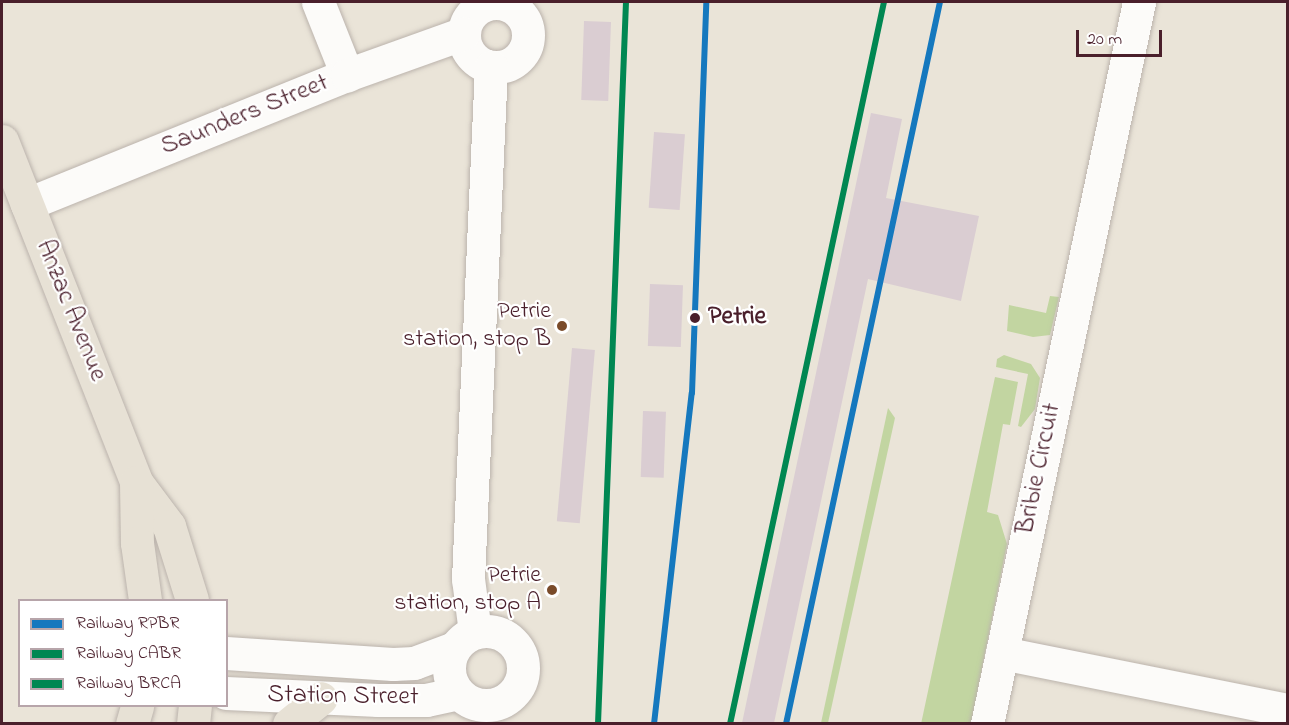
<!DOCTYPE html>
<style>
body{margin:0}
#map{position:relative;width:1289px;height:725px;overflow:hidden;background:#eae4d8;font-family:"Indie Flower",sans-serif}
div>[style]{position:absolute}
.green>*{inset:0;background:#c2d5a1}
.building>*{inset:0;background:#dacdd2;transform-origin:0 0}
.roads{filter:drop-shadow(0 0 2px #bbb3ac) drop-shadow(0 0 2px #bbb3ac)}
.minor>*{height:33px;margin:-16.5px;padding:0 16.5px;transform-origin:16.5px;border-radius:16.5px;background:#fcfbf9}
.minor>.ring{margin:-16.5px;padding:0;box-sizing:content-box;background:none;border:33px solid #fcfbf9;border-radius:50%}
.highway>*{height:33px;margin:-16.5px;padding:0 16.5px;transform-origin:16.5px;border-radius:16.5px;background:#e7e1d5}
.rail-1>*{height:6px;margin:-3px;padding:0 3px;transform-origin:3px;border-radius:3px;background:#1578be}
.rail-2>*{height:6px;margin:-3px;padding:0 3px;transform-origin:3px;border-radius:3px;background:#008752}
.rail-3>*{height:6px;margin:-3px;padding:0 3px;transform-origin:3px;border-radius:3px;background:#008752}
.dots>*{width:16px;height:16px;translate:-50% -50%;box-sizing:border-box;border:3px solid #fff;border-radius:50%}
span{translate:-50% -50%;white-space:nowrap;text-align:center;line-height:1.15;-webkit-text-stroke:4.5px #fff;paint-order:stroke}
.bus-label{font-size:24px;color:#4a1f2b}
.right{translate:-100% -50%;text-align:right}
.street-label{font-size:26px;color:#4a1f2b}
.stop-label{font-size:26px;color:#4a1f2b;font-weight:700}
.left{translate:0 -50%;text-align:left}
.frame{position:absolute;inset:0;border:3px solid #4a1f2b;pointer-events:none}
.legend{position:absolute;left:18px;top:599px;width:210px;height:108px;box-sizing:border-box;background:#fff;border:2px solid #b7a5aa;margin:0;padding:8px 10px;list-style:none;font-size:18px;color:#4a1f2b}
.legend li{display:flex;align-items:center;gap:12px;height:30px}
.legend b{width:30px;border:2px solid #b7a5aa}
.scale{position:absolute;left:1076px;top:30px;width:86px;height:27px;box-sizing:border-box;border:3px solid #4a1f2b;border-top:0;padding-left:8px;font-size:18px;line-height:21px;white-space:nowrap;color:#4a1f2b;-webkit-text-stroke:4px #fff;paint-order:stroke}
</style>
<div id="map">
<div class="green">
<div style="clip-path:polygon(1050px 296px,1059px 297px,1050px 335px,1033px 337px,1007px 331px,1009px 305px,1046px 313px)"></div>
<div style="clip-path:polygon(1004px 355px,1031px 364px,1040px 378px,1035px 409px,1021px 427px,1018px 426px,1028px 374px,996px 367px,997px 359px)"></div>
<div style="clip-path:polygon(995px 377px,1018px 382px,1010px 425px,1003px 424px,987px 512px,998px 515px,1007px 544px,971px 723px,921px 724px)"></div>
<div style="clip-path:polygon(888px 408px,895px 418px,828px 723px,821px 723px)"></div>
</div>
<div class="building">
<div style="left:584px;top:21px;width:27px;height:79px;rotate:2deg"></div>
<div style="clip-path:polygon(871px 113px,902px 119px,886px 198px,979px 216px,961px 301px,868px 279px,774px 723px,742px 723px)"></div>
<div style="left:654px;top:132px;width:31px;height:76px;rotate:4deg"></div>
<div style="left:650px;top:284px;width:33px;height:62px;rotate:2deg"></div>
<div style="left:572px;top:348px;width:23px;height:174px;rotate:5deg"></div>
<div style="left:643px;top:411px;width:23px;height:66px;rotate:2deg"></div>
</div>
<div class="roads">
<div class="minor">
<div style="left:318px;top:2px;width:79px;rotate:68.3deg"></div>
<div class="ring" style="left:464px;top:3px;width:31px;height:31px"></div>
<div style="left:27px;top:204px;width:345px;rotate:-22deg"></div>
<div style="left:347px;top:75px;width:124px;rotate:-19.7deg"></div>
<div class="ring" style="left:449px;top:631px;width:41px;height:41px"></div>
<div style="left:475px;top:632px;width:53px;rotate:-97.5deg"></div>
<div style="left:468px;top:579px;width:513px;rotate:-87.43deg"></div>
<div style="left:226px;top:653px;width:167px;rotate:3.8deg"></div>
<div style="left:393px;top:664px;width:21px;rotate:-3deg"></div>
<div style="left:414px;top:663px;width:43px;rotate:-20.6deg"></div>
<div style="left:1002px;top:653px;width:292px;rotate:11.3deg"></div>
<div style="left:226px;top:693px;width:152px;rotate:2.6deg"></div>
<div style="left:378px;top:700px;width:48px"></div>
<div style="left:426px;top:700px;width:33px;rotate:-12deg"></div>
<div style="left:987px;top:724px;width:738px;rotate:-78.11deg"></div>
</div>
<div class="highway">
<div style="left:2px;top:141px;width:366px;rotate:68.5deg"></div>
<div style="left:136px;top:482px;width:55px;rotate:53.1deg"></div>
<div style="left:169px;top:526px;width:77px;rotate:72.7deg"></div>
<div style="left:136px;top:482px;width:61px;rotate:89.1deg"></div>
<div style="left:137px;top:543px;width:58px;rotate:82deg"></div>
<div style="left:132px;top:724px;width:19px;rotate:-74deg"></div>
<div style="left:193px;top:724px;width:18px;rotate:-84deg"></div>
<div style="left:289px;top:724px;width:41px;rotate:-39.1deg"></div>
</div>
</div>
<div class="rail-1">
<div style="left:654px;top:724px;width:333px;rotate:-83.5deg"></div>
<div style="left:692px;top:393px;width:391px;rotate:-87.9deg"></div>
<div style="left:786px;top:724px;width:738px;rotate:-77.96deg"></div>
</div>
<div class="rail-2">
<div style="left:730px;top:724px;width:738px;rotate:-77.96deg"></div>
</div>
<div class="rail-3">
<div style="left:598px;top:724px;width:723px;rotate:-87.78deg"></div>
</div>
<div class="dots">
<div style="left:695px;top:318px;background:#4a1f2b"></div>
<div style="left:562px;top:326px;background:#7a4b2a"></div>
<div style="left:552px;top:590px;background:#7a4b2a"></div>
</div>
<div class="bus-label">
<span class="right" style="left:551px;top:326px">Petrie<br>station, stop B</span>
<span class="right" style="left:541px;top:590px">Petrie<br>station, stop A</span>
</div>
<div class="street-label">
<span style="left:245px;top:116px;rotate:-22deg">Saunders Street</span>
<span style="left:70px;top:311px;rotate:68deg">Anzac Avenue</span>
<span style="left:1040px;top:469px;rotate:-78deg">Bribie Circuit</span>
<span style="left:343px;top:697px;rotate:1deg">Station Street</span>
</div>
<div class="stop-label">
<span class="left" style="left:708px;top:318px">Petrie</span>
</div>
<div class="frame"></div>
<ul class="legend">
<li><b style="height:8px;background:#1578be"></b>Railway RPBR</li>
<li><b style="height:8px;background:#008752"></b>Railway CABR</li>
<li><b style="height:8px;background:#008752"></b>Railway BRCA</li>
</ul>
<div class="scale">20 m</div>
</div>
